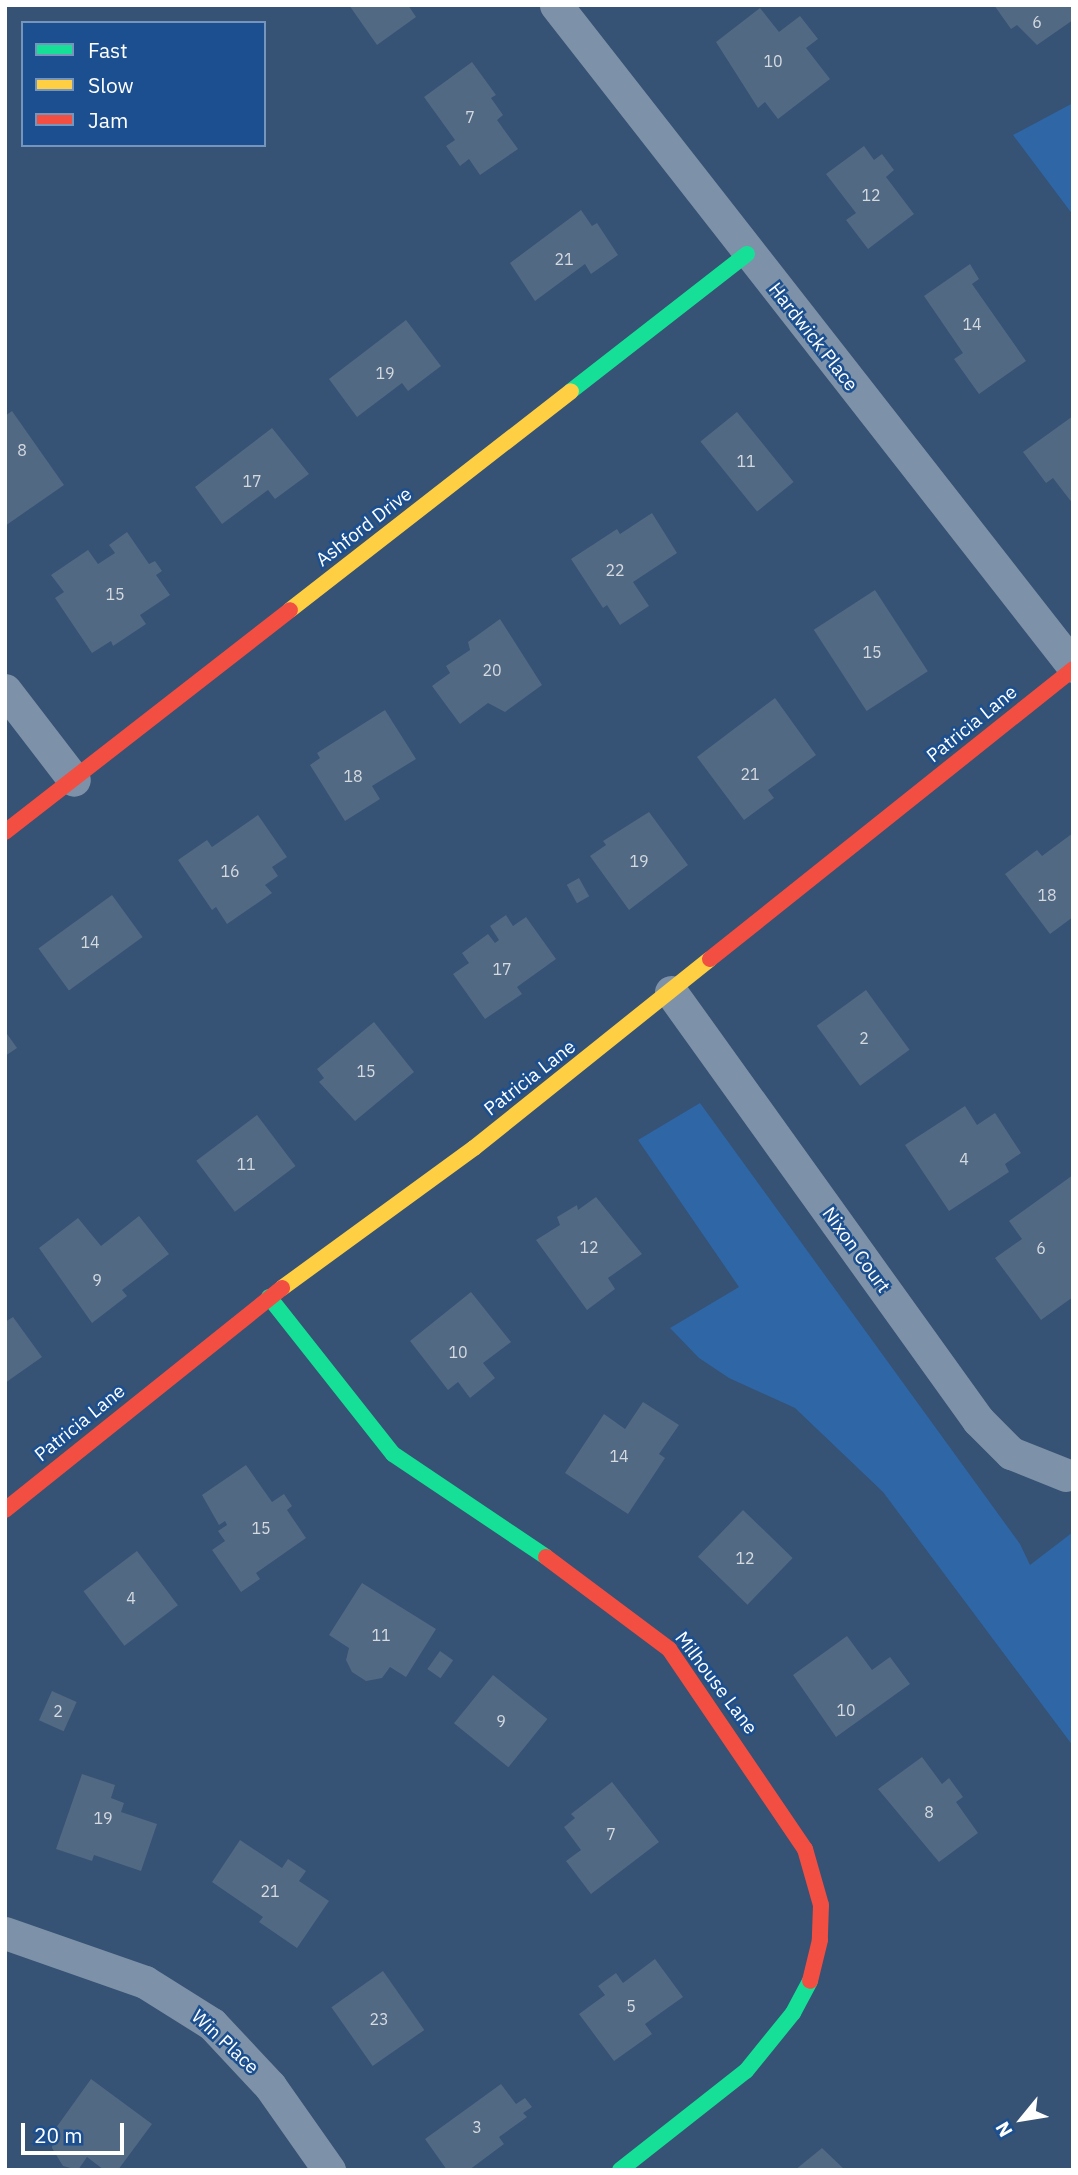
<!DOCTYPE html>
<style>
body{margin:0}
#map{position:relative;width:1078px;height:2175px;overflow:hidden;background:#365274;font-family:"IBM Plex Sans",sans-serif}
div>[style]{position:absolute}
.green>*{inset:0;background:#2f66a5}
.building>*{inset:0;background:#526984;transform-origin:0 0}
.street>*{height:33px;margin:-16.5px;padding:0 16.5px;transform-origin:16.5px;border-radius:16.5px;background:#7d92a8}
.fast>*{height:16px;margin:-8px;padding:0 8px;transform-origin:8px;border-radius:8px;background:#16e098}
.slow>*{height:16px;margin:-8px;padding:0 8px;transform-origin:8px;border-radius:8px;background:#ffcf43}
.jam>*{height:16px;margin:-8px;padding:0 8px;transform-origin:8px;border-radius:8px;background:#f24e42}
span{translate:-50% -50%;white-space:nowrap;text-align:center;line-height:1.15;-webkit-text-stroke:5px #1b4f8f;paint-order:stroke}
.number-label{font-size:16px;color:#d4dae0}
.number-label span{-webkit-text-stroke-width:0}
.street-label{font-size:19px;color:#fff}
.frame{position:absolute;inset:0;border:7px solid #fff;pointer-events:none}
.legend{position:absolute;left:21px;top:21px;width:245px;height:126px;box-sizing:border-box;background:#1b4f8f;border:2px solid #7695bc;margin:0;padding:9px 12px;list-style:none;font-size:21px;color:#fff}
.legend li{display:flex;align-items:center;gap:14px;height:35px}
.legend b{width:35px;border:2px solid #7695bc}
.north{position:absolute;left:987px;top:2084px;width:70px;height:70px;-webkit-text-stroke:5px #1b4f8f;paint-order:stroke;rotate:240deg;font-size:19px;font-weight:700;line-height:28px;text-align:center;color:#fff}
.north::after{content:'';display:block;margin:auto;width:24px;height:32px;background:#fff;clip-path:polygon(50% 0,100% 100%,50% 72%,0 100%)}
.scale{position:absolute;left:21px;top:2123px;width:103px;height:32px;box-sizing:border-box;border:4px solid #fff;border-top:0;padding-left:9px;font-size:21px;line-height:24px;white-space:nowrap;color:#fff;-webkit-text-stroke:5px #1b4f8f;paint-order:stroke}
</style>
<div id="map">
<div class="green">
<div style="clip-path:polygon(1073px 103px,1073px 215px,1013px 135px)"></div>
<div style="clip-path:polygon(700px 1103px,1020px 1544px,1030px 1565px,1073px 1532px,1073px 1746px,883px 1492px,795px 1408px,729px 1378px,699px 1358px,670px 1328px,739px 1287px,638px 1140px)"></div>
</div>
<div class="building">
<div style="clip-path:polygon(349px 5px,408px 5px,416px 17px,377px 45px)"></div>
<div style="clip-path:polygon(994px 5px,1073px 5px,1073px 20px,1037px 45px,1017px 25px,1011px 29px)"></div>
<div style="clip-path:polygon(760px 8px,779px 32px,800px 16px,818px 39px,806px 48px,830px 79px,778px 119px,765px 102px,758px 108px,716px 42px)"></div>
<div style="clip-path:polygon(472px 62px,496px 95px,491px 98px,503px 115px,497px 120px,518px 149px,480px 175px,469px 159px,460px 166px,446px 146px,455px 140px,424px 97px)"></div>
<div style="clip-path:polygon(864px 146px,874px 160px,882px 154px,894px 170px,886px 177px,914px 214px,868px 249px,846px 220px,856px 213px,826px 174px)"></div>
<div style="clip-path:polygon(581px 210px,592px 226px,597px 223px,618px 255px,591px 274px,585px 264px,535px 301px,510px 263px)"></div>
<div style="clip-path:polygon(970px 264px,979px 279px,972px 284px,1026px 361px,979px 394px,954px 359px,963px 353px,924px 296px)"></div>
<div style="clip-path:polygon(406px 320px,441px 366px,408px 391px,402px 383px,357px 417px,329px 379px)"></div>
<div style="clip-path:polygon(12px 411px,64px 485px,5px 526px,5px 416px)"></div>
<div style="left:737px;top:412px;width:90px;height:47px;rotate:51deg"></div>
<div style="clip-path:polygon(1073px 416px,1073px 504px,1053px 478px,1046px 483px,1023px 452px)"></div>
<div style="clip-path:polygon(272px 428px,309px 474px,275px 499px,268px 490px,222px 524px,195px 487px)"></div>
<div style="clip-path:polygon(652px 513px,677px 553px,633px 582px,649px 606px,620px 625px,607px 605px,603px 608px,571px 559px,617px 529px,620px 534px)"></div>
<div style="clip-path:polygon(127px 532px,149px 564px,155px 561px,162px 571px,156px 575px,170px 595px,140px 615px,146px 624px,113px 646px,111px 641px,92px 653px,55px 598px,64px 592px,51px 575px,88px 550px,98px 564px,115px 553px,109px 545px)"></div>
<div style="left:875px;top:590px;width:97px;height:73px;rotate:57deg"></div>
<div style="clip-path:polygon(500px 619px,542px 685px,505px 712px,488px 703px,460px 724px,432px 686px,450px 673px,446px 666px,470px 650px,468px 642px)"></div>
<div style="clip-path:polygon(775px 698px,816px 755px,768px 790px,774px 798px,744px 820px,697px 757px)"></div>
<div style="clip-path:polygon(385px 710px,416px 759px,372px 786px,380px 799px,345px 821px,310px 765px,320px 758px,317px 753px)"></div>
<div style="clip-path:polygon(649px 812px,688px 865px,629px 910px,590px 856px,606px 845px,603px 841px)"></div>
<div style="clip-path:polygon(258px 815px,287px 857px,272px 867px,278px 876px,265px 885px,272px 893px,227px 924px,216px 907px,212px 910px,178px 860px,207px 840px,212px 847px)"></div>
<div style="clip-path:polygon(1073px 833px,1073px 917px,1050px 934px,1005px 874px,1037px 850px,1042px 856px)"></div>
<div style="left:579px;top:878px;width:21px;height:14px;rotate:61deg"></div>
<div style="left:112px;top:895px;width:52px;height:91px;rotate:54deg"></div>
<div style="clip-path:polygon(506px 915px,513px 926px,526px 917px,556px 959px,517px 987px,522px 994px,485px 1019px,453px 974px,469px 963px,462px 953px,488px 934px,495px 943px,499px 940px,490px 926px)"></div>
<div style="left:866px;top:990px;width:74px;height:61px;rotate:54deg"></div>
<div style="clip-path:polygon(374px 1022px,414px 1072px,355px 1121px,319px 1082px,324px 1078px,317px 1069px)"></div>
<div style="clip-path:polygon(5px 1031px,17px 1048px,5px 1056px)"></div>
<div style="clip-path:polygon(965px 1106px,977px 1125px,995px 1113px,1021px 1153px,1005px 1164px,1009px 1172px,949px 1211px,905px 1145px)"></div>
<div style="left:257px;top:1115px;width:64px;height:76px;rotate:53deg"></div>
<div style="clip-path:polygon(1073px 1175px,1073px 1297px,1041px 1320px,995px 1258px,1022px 1239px,1009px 1221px)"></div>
<div style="clip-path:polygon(596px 1197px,642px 1254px,608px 1278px,615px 1289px,587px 1310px,536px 1240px,560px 1225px,557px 1217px,577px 1205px,578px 1210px)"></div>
<div style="clip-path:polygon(139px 1216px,169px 1254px,122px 1290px,127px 1296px,92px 1323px,39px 1248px,78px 1218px,101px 1246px)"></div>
<div style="clip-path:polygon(471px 1292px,511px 1342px,483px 1363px,495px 1378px,470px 1398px,458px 1382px,448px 1390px,410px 1341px)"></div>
<div style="clip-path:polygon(13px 1317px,42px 1357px,5px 1383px,5px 1322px)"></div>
<div style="clip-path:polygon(643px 1402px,679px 1425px,659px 1454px,665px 1458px,628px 1514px,565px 1473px,604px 1414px,625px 1429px)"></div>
<div style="clip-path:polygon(246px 1465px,272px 1502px,284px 1494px,292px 1506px,287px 1510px,306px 1538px,256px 1573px,260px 1579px,241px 1592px,212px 1550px,225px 1541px,218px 1531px,227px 1525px,225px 1521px,219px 1525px,202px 1495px)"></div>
<div style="left:743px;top:1510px;width:69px;height:65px;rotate:44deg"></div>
<div style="left:137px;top:1551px;width:68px;height:67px;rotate:53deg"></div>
<div style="clip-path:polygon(362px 1583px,436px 1629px,406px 1677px,390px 1667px,382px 1678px,366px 1681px,352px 1672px,346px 1660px,349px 1648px,329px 1635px)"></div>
<div style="clip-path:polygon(847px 1636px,872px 1670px,890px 1657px,910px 1684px,836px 1737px,793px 1675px)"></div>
<div style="left:440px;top:1651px;width:16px;height:22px;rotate:35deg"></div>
<div style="left:493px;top:1675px;width:70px;height:62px;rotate:39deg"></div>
<div style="left:52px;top:1691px;width:27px;height:32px;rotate:24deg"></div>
<div style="clip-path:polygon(922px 1757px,942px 1784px,949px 1778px,963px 1797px,956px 1802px,978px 1833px,939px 1862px,878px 1789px)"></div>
<div style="clip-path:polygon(82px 1774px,115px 1785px,111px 1798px,124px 1803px,121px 1812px,157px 1824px,141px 1871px,94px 1855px,92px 1861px,56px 1849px)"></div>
<div style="clip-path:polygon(612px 1782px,659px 1842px,591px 1894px,566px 1861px,581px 1850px,564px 1827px,575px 1818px,571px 1814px)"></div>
<div style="clip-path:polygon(240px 1840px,282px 1868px,288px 1859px,306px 1871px,299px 1881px,329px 1901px,297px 1948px,259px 1922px,263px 1917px,212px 1882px)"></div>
<div style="clip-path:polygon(655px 1959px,683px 1997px,645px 2024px,652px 2034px,614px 2061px,579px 2014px,605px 1995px,598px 1986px,616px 1973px,623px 1983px)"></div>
<div style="left:383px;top:1971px;width:72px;height:63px;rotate:55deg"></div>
<div style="clip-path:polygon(91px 2079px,152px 2124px,118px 2170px,104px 2170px,87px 2157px,78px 2170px,63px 2166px,52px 2148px,53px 2132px)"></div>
<div style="clip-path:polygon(501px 2084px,516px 2104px,525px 2098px,532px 2107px,523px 2113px,527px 2117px,499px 2137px,504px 2144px,469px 2170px,447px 2170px,425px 2139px)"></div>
<div style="clip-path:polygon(822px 2148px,845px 2170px,795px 2170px)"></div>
</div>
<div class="street">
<div style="left:556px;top:5px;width:839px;rotate:51.97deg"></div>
<div style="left:5px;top:690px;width:113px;rotate:52.5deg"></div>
<div style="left:671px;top:992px;width:527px;rotate:54.35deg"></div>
<div style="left:978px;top:1420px;width:47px;rotate:45deg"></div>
<div style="left:1011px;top:1453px;width:59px;rotate:21.8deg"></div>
<div style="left:5px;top:1933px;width:148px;rotate:19.3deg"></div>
<div style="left:145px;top:1982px;width:79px;rotate:32.1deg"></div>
<div style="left:212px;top:2024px;width:85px;rotate:46.9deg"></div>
<div style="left:270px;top:2086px;width:103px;rotate:54.9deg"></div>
</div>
<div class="fast">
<div style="left:571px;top:391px;width:223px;rotate:-37.9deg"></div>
<div style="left:269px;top:1297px;width:200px;rotate:51.7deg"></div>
<div style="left:393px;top:1454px;width:184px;rotate:33.9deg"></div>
<div style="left:620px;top:2170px;width:160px;rotate:-38.2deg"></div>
<div style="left:746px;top:2071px;width:75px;rotate:-51deg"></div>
<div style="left:793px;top:2013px;width:36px;rotate:-62deg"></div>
</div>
<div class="slow">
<div style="left:290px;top:610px;width:356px;rotate:-37.9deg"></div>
<div style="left:282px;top:1288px;width:238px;rotate:-36.1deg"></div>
<div style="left:474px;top:1148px;width:302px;rotate:-38.7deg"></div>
</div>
<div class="jam">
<div style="left:5px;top:832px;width:361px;rotate:-37.9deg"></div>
<div style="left:710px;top:959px;width:465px;rotate:-38.6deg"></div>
<div style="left:5px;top:1510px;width:355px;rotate:-38.7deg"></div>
<div style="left:546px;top:1557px;width:154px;rotate:36.8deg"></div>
<div style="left:669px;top:1649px;width:242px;rotate:55.8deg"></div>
<div style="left:805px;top:1849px;width:58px;rotate:74.1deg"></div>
<div style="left:821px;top:1905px;width:35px;rotate:92deg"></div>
<div style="left:820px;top:1940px;width:42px;rotate:103.7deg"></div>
</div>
<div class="number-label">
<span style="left:1037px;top:22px">6</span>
<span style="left:773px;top:61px">10</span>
<span style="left:470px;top:117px">7</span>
<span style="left:871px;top:195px">12</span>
<span style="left:564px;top:259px">21</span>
<span style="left:972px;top:324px">14</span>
<span style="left:385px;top:373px">19</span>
<span style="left:22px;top:450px">8</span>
<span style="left:746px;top:461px">11</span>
<span style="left:252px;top:481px">17</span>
<span style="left:615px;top:570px">22</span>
<span style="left:115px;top:594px">15</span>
<span style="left:872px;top:652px">15</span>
<span style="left:492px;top:670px">20</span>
<span style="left:750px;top:774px">21</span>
<span style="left:353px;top:776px">18</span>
<span style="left:639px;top:861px">19</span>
<span style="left:230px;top:871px">16</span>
<span style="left:1047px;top:895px">18</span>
<span style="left:90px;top:942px">14</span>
<span style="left:502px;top:969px">17</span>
<span style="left:864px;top:1038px">2</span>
<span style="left:366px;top:1071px">15</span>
<span style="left:964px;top:1159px">4</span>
<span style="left:246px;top:1164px">11</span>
<span style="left:589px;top:1247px">12</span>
<span style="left:1041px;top:1248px">6</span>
<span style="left:97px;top:1280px">9</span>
<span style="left:458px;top:1352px">10</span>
<span style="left:619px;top:1456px">14</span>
<span style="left:261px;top:1528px">15</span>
<span style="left:745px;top:1558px">12</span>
<span style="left:131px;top:1598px">4</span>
<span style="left:381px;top:1635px">11</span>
<span style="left:846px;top:1710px">10</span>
<span style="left:58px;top:1711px">2</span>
<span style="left:501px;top:1721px">9</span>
<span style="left:929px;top:1812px">8</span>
<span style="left:103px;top:1818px">19</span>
<span style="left:611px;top:1834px">7</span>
<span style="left:270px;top:1891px">21</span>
<span style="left:631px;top:2006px">5</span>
<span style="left:379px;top:2019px">23</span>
<span style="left:477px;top:2127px">3</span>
</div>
<div class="street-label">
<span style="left:813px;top:337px;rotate:52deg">Hardwick Place</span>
<span style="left:364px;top:527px;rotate:-38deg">Ashford Drive</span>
<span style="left:972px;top:724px;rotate:-39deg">Patricia Lane</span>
<span style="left:530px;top:1078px;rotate:-38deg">Patricia Lane</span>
<span style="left:856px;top:1250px;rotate:54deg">Nixon Court</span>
<span style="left:80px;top:1423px;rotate:-39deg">Patricia Lane</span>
<span style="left:716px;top:1683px;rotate:53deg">Milhouse Lane</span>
<span style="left:225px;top:2042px;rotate:43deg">Win Place</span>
</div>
<div class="frame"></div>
<ul class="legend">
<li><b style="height:9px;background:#16e098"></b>Fast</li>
<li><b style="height:9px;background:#ffcf43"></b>Slow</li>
<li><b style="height:9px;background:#f24e42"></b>Jam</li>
</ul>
<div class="north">N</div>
<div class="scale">20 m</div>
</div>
